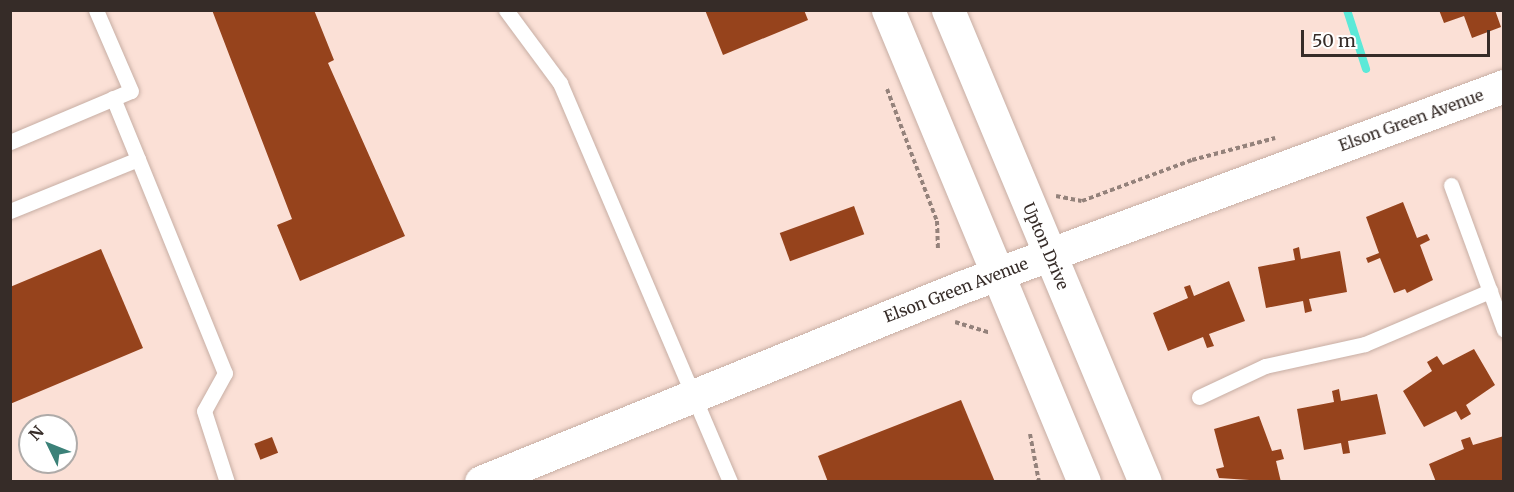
<!DOCTYPE html>
<style>
body{margin:0}
#map{position:relative;width:1514px;height:492px;overflow:hidden;background:#fbe0d6;font-family:Merriweather,serif}
div>[style]{position:absolute}
.stream>*{height:8px;margin:-4px;padding:0 4px;transform-origin:4px;border-radius:4px;background:#5ce9d8}
.building>*{inset:0;background:#96431c;transform-origin:0 0}
.path>*{height:4px;margin-top:-2px;transform-origin:0;background:repeating-linear-gradient(90deg,#94827b 0 4.5px,transparent 0 7.5px)}
.roads{filter:drop-shadow(0 0 2px #c7aea4) drop-shadow(0 0 2px #c7aea4)}
.service>*{height:15px;margin:-7.5px;padding:0 7.5px;transform-origin:7.5px;border-radius:7.5px;background:#fff}
.tertiary>*{height:33px;margin:-16.5px;padding:0 16.5px;transform-origin:16.5px;border-radius:16.5px;background:#fff}
.secondary>*{height:33px;margin:-16.5px;padding:0 16.5px;transform-origin:16.5px;border-radius:16.5px;background:#fff}
span{translate:-50% -50%;white-space:nowrap;text-align:center;line-height:1.15;-webkit-text-stroke:6px #fff;paint-order:stroke}
.street-label{font-size:16px;color:#362c28}
.frame{position:absolute;inset:0;border:12px solid #362c28;pointer-events:none}
.north{position:absolute;left:18px;top:414px;width:60px;height:60px;box-sizing:border-box;background:#fff;border:2px solid #afaba9;border-radius:50%;rotate:313deg;font-size:16px;font-weight:700;line-height:24px;text-align:center;color:#362c28}
.north::after{content:'';display:block;margin:auto;width:21px;height:27px;background:#3b8178;clip-path:polygon(50% 0,100% 100%,50% 72%,0 100%)}
.scale{position:absolute;left:1301px;top:30px;width:189px;height:27px;box-sizing:border-box;border:3px solid #362c28;border-top:0;padding-left:8px;font-size:18px;line-height:21px;white-space:nowrap;color:#362c28;-webkit-text-stroke:4px #fff;paint-order:stroke}
</style>
<div id="map">
<div class="stream">
<div style="left:1347px;top:10px;width:62px;rotate:72.1deg"></div>
</div>
<div class="building">
<div style="clip-path:polygon(212px 10px,314px 10px,334px 60px,328px 63px,405px 236px,300px 281px,277px 225px,292px 219px)"></div>
<div style="clip-path:polygon(705px 10px,804px 10px,808px 20px,723px 55px)"></div>
<div style="clip-path:polygon(1439px 10px,1495px 10px,1501px 27px,1472px 38px,1464px 16px,1444px 23px)"></div>
<div style="clip-path:polygon(1403px 202px,1417px 238px,1427px 234px,1430px 240px,1420px 245px,1433px 280px,1407px 293px,1405px 289px,1394px 293px,1380px 258px,1368px 263px,1366px 258px,1379px 253px,1366px 217px)"></div>
<div style="left:854px;top:206px;width:30px;height:79px;rotate:70deg"></div>
<div style="clip-path:polygon(1299px 247px,1301px 259px,1340px 251px,1347px 292px,1309px 299px,1312px 311px,1305px 313px,1303px 301px,1266px 308px,1258px 267px,1295px 260px,1293px 249px)"></div>
<div style="clip-path:polygon(101px 249px,143px 348px,10px 404px,10px 287px)"></div>
<div style="clip-path:polygon(1229px 281px,1245px 321px,1209px 334px,1214px 346px,1207px 348px,1203px 337px,1168px 351px,1153px 313px,1188px 298px,1184px 287px,1190px 285px,1194px 296px)"></div>
<div style="clip-path:polygon(1474px 349px,1495px 385px,1466px 405px,1471px 414px,1461px 420px,1456px 411px,1424px 427px,1403px 391px,1432px 371px,1427px 362px,1437px 356px,1443px 365px)"></div>
<div style="clip-path:polygon(1339px 389px,1341px 401px,1377px 394px,1386px 434px,1348px 441px,1350px 453px,1343px 454px,1341px 443px,1304px 450px,1297px 409px,1334px 402px,1332px 391px)"></div>
<div style="clip-path:polygon(961px 400px,995px 482px,828px 482px,818px 456px)"></div>
<div style="clip-path:polygon(1259px 416px,1272px 451px,1281px 449px,1284px 459px,1276px 461px,1281px 482px,1219px 478px,1216px 469px,1224px 467px,1214px 429px)"></div>
<div style="clip-path:polygon(1504px 436px,1504px 482px,1436px 482px,1429px 464px,1464px 449px,1461px 440px,1470px 437px,1473px 445px)"></div>
<div style="left:272px;top:437px;width:17px;height:19px;rotate:69deg"></div>
</div>
<div class="path">
<div style="left:887px;top:89px;width:141px;rotate:69.3deg"></div>
<div style="left:937px;top:221px;width:29px;rotate:88deg"></div>
<div style="left:1056px;top:196px;width:26px;rotate:11deg"></div>
<div style="left:1082px;top:201px;width:117px;rotate:-20.4deg"></div>
<div style="left:1192px;top:160px;width:86px;rotate:-14.8deg"></div>
<div style="left:955px;top:322px;width:37px;rotate:17deg"></div>
<div style="left:1030px;top:434px;width:49px;rotate:79.4deg"></div>
</div>
<div class="roads">
<div class="service">
<div style="left:506px;top:10px;width:91px;rotate:53.5deg"></div>
<div style="left:560px;top:83px;width:434px;rotate:66.9deg"></div>
<div style="left:113px;top:98px;width:66px;rotate:67.7deg"></div>
<div style="left:10px;top:142px;width:131px;rotate:-22.9deg"></div>
<div style="left:131px;top:91px;width:88px;rotate:-113.4deg"></div>
<div style="left:1451px;top:185px;width:154px;rotate:69.9deg"></div>
<div style="left:10px;top:211px;width:138px;rotate:-22.1deg"></div>
<div style="left:138px;top:159px;width:231px;rotate:67.9deg"></div>
<div style="left:225px;top:373px;width:43px;rotate:118.9deg"></div>
<div style="left:204px;top:411px;width:75px;rotate:72.1deg"></div>
<div style="left:1199px;top:397px;width:73px;rotate:-25.2deg"></div>
<div style="left:1265px;top:366px;width:102px;rotate:-12.4deg"></div>
<div style="left:1365px;top:344px;width:136px;rotate:-23deg"></div>
</div>
<div class="tertiary">
<div style="left:481px;top:482px;width:519px;rotate:-22.07deg"></div>
<div style="left:962px;top:287px;width:578px;rotate:-20.35deg"></div>
</div>
<div class="secondary">
<div style="left:888px;top:10px;width:511px;rotate:67.45deg"></div>
<div style="left:948px;top:10px;width:511px;rotate:67.35deg"></div>
</div>
</div>
<div class="street-label">
<span style="left:1411px;top:120px;rotate:-20deg">Elson Green Avenue</span>
<span style="left:1046px;top:246px;rotate:67deg">Upton Drive</span>
<span style="left:956px;top:290px;rotate:-21deg">Elson Green Avenue</span>
</div>
<div class="frame"></div>
<div class="north">N</div>
<div class="scale">50 m</div>
</div>
